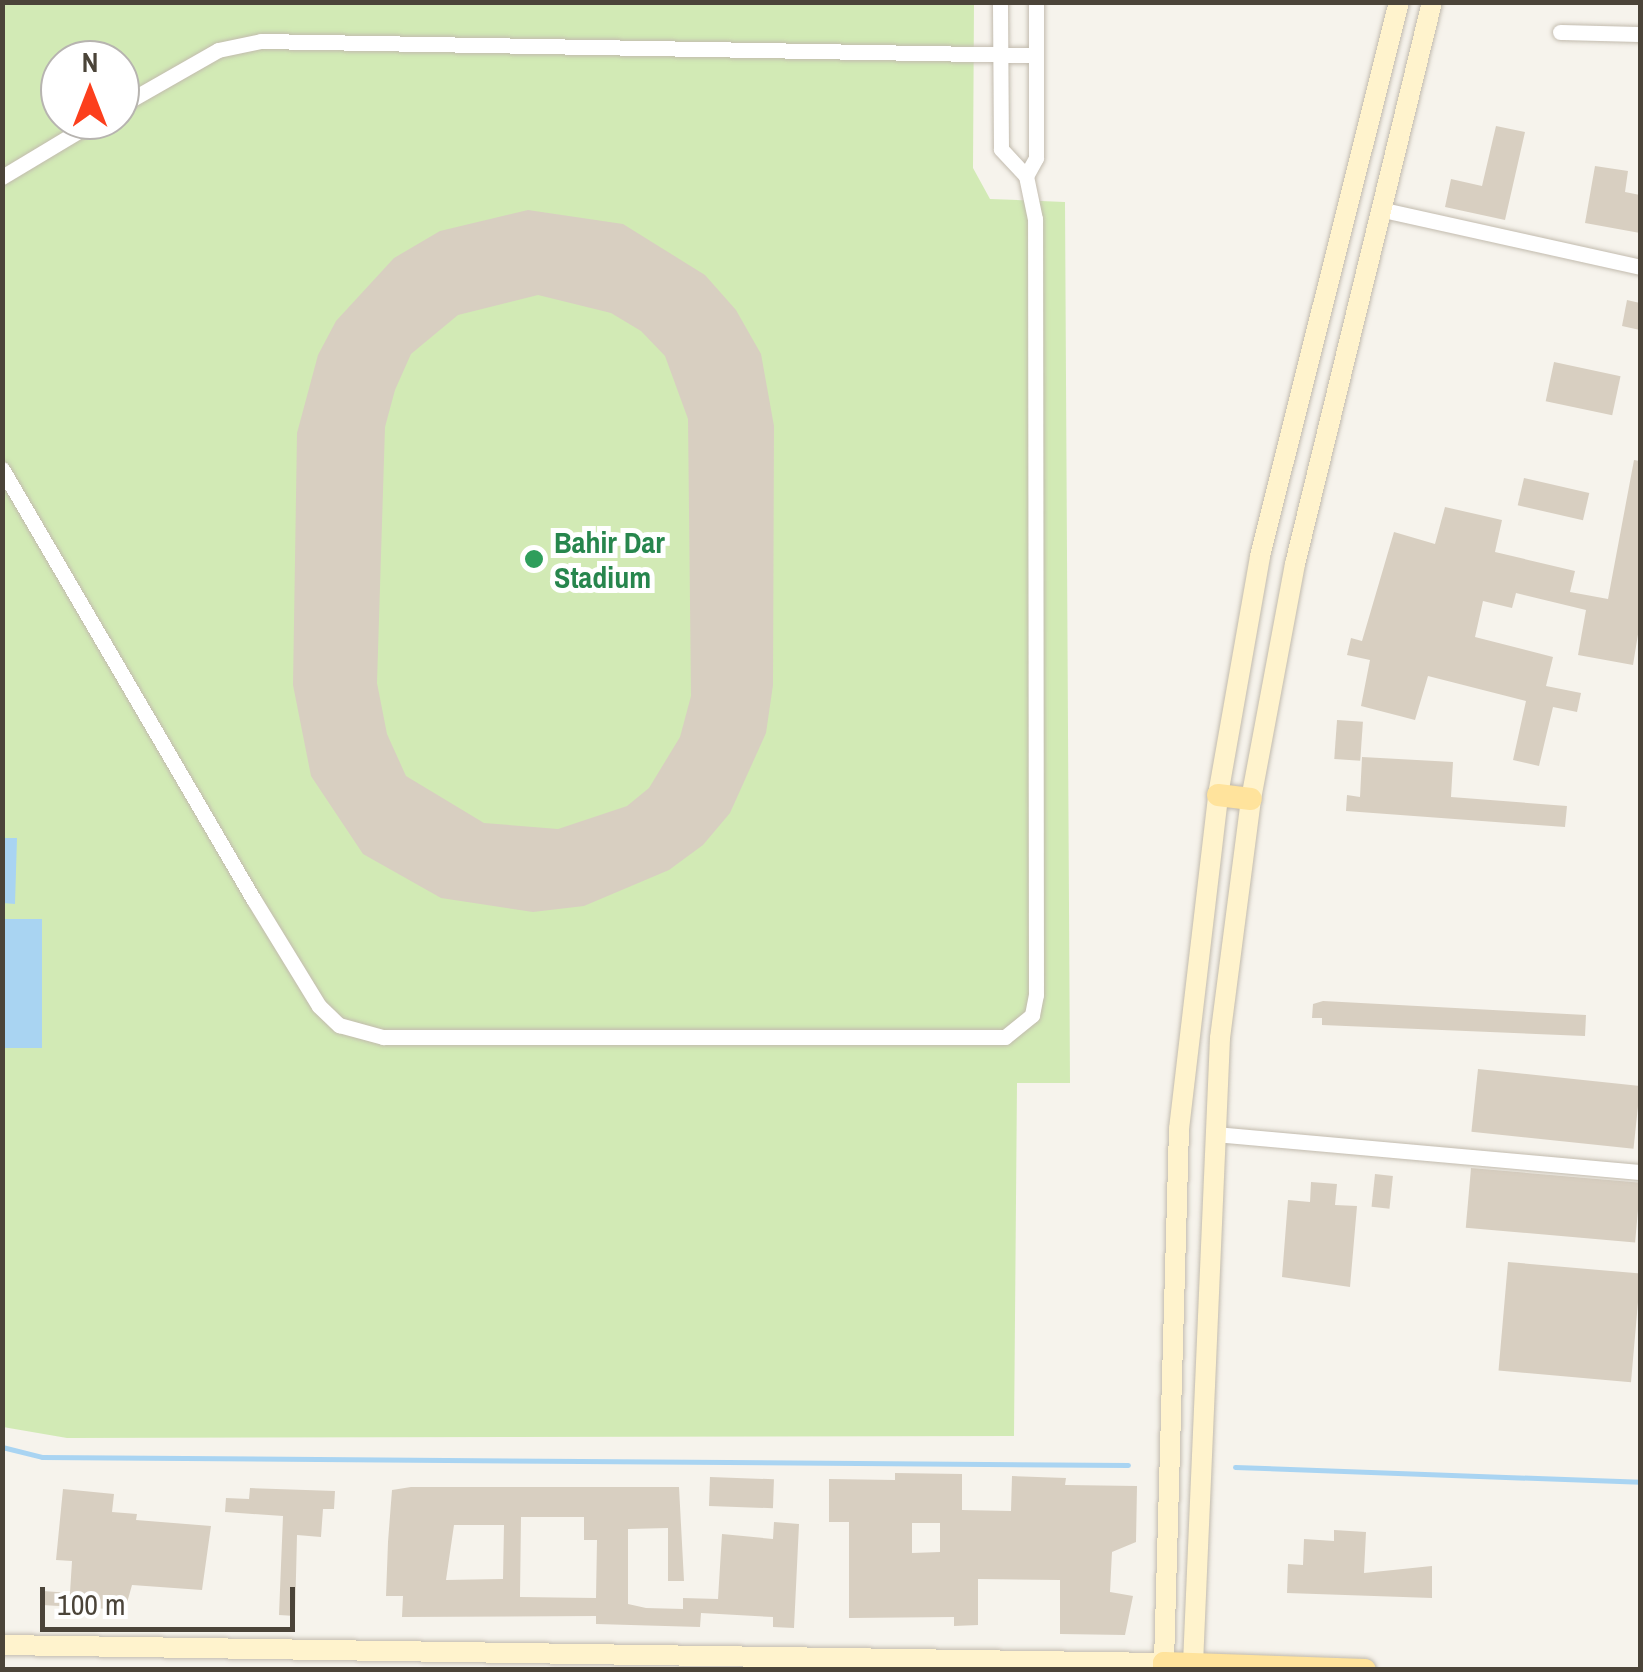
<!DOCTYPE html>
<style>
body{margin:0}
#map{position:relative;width:1643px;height:1672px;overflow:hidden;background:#f6f3ec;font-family:"Archivo Narrow",sans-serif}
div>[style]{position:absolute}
.green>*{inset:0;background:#d2eab5}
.water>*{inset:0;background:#a9d4f2;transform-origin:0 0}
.stream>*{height:5px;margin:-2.5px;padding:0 2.5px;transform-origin:2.5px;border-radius:2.5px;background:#a9d4f2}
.building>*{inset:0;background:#d8cfc1;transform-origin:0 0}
.roads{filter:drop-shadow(0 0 2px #c2bbae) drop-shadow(0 0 2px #c2bbae)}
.street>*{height:15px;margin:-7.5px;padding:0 7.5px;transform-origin:7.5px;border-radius:7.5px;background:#fff}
.secondary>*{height:20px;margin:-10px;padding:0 10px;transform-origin:10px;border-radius:10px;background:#fff3cd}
.primary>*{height:22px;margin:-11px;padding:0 11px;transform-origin:11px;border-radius:11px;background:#ffe39c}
.dots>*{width:28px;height:28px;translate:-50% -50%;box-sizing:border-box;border:5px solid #fff;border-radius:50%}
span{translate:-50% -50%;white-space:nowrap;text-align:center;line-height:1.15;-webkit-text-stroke:10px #fff;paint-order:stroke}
.leisure-label{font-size:30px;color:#27864d;font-weight:700}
.left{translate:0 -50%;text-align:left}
.frame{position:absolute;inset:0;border:5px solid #4b4439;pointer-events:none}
.north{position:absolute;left:40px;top:40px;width:100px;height:100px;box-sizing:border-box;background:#fff;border:2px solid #b7b4b0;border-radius:50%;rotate:0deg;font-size:28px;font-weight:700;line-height:40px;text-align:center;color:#4b4439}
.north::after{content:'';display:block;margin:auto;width:35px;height:45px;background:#fc3f1d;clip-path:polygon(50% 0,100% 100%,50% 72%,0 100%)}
.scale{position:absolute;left:40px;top:1587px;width:255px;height:45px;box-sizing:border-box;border:5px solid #4b4439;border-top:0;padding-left:12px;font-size:30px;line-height:35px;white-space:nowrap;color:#4b4439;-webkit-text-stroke:8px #fff;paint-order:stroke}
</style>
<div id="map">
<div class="green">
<div style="clip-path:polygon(evenodd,2px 3px,974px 3px,973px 168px,990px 199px,1065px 202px,1070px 1083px,1017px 1083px,1014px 1436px,67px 1438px,3px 1427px,2px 3px,60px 60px,120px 60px,120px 120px,60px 120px,60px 60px)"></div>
</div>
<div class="water">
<div style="clip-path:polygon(3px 838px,17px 838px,15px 904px,3px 903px)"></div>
<div style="left:3px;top:919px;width:39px;height:129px"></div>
</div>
<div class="stream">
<div style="left:2px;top:1447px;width:41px;rotate:14deg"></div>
<div style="left:42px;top:1457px;width:1086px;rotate:0.42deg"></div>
<div style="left:1235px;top:1467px;width:405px;rotate:2.1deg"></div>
</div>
<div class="building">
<div style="clip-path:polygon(1496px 126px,1525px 132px,1505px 220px,1445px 207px,1451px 179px,1482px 186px)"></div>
<div style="clip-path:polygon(1595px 166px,1628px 171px,1625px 192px,1640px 195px,1640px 233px,1585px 223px)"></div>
<div style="clip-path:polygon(evenodd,528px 210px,623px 224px,705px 275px,736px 310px,761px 354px,774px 426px,773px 685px,766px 733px,730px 813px,703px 845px,669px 870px,584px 906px,533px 912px,441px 898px,363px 854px,311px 776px,293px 685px,297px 433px,318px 355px,336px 321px,394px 258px,440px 231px,528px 210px,538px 295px,611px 313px,641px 331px,665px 356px,688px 419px,691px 696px,680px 737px,649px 788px,627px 806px,558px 829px,484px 823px,406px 776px,387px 734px,377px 683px,385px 427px,395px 390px,411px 354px,458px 315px,538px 295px)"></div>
<div style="clip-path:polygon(1627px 300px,1640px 303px,1640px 330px,1622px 326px)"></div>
<div style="left:1554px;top:362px;width:68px;height:40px;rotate:12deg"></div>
<div style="clip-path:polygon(1634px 460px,1640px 461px,1640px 622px,1633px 665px,1578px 655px,1586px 610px,1516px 593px,1512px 608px,1483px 601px,1475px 637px,1553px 657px,1546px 686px,1581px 693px,1577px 712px,1553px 707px,1539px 766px,1513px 760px,1526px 701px,1428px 676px,1415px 720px,1361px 706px,1370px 660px,1347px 655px,1351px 638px,1362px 641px,1394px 532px,1435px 544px,1445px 507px,1502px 520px,1495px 552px,1575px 571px,1570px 592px,1608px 599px)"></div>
<div style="left:1524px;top:478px;width:67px;height:28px;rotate:13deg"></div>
<div style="left:1337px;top:720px;width:26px;height:39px;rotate:4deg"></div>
<div style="clip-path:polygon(1362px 757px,1453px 762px,1451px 797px,1567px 806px,1565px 827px,1346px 811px,1347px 795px,1360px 797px)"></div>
<div style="clip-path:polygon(1323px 1001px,1586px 1015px,1585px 1036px,1322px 1025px,1322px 1018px,1312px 1018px,1313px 1004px)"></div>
<div style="left:1478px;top:1069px;width:163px;height:63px;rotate:6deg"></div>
<div style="left:1471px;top:1168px;width:170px;height:60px;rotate:5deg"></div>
<div style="left:1375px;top:1174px;width:18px;height:33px;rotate:6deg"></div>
<div style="clip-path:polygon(1311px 1182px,1337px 1184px,1335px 1205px,1357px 1206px,1350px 1287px,1282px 1277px,1288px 1200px,1310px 1202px)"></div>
<div style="left:1508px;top:1262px;width:133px;height:109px;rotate:5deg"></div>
<div style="clip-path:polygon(evenodd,895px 1473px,962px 1474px,962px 1510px,1011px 1511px,1012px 1476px,1066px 1478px,1065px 1485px,1137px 1486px,1136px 1542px,1112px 1552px,1110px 1592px,1133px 1596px,1125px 1635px,1060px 1634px,1060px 1580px,978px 1579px,978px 1625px,954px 1626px,954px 1617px,849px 1618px,849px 1522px,829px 1522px,829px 1479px,895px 1480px,895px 1473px,912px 1523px,940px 1523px,940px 1552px,912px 1553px,912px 1523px)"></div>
<div style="left:710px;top:1477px;width:64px;height:29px;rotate:2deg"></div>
<div style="clip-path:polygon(evenodd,411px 1487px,679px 1487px,684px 1581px,668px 1581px,668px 1528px,628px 1529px,628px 1604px,646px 1608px,683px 1609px,683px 1598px,718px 1599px,722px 1534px,773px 1539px,774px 1522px,799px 1524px,794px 1628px,773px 1627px,773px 1617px,701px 1613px,700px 1627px,596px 1624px,596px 1616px,402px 1617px,403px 1596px,386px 1596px,388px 1542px,392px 1490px,411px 1487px,521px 1517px,584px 1517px,584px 1540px,597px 1540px,596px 1598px,520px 1597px,521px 1517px,411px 1487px,454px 1525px,504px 1525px,503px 1579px,446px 1580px,454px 1525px)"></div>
<div style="clip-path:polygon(250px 1488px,335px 1491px,334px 1509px,323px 1509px,321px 1537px,297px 1535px,295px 1616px,279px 1615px,283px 1516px,225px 1512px,226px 1498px,249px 1499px)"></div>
<div style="clip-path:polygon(63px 1489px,114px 1494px,112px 1512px,137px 1514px,136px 1520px,211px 1526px,202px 1590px,132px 1585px,125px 1610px,42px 1605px,43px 1591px,70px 1593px,72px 1561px,56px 1560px)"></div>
<div style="clip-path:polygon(1334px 1530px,1366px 1532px,1364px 1573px,1432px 1566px,1432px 1598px,1287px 1593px,1288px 1564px,1303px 1565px,1304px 1539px,1334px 1541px)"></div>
</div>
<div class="roads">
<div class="street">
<div style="left:1560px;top:32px;width:80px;rotate:1.4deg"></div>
<div style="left:120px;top:106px;width:113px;rotate:-29.7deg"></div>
<div style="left:218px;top:50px;width:44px;rotate:-11.8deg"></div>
<div style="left:261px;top:41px;width:774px;rotate:1.04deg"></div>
<div style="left:1026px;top:176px;width:21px;rotate:-61deg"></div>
<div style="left:1036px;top:158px;width:156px;rotate:-90deg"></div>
<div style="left:2px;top:177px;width:111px;rotate:-31deg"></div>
<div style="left:1379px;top:209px;width:267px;rotate:12.5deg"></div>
<div style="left:2px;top:469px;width:499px;rotate:59.7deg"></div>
<div style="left:254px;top:900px;width:124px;rotate:58.5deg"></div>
<div style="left:319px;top:1006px;width:28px;rotate:44deg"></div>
<div style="left:339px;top:1025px;width:46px;rotate:15.3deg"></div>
<div style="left:383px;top:1037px;width:622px"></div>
<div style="left:1005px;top:1037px;width:35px;rotate:-39deg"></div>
<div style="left:1032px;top:1015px;width:20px;rotate:-79deg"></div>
<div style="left:1036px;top:995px;width:776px;rotate:-90.07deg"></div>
<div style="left:1035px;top:219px;width:44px;rotate:-101.8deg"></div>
<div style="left:1026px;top:176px;width:37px;rotate:-133deg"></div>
<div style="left:1001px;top:149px;width:147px;rotate:-90.4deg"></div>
<div style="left:1214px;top:1134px;width:428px;rotate:5.1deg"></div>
</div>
<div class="secondary">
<div style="left:2px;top:1645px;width:1162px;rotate:0.89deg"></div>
<div style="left:1164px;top:1663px;width:534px;rotate:-88.39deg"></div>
<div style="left:1179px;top:1129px;width:336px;rotate:-83.3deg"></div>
<div style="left:1218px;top:795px;width:243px;rotate:-80deg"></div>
<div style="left:1260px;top:556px;width:571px;rotate:-75.92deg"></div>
<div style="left:1193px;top:1664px;width:627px;rotate:-87.53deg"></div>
<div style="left:1220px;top:1038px;width:241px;rotate:-82.6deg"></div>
<div style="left:1251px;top:799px;width:239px;rotate:-79.4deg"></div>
<div style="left:1295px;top:564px;width:578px;rotate:-76.3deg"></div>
</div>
<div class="primary">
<div style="left:1218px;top:795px;width:33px;rotate:7deg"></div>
<div style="left:1164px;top:1670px;width:7px;rotate:-90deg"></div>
<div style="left:1164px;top:1663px;width:201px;rotate:2deg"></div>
</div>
</div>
<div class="dots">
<div style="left:534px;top:559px;background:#2e9e5b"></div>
</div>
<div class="leisure-label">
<span class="left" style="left:554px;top:559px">Bahir Dar<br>Stadium</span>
</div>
<div class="frame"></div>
<div class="north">N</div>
<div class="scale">100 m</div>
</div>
